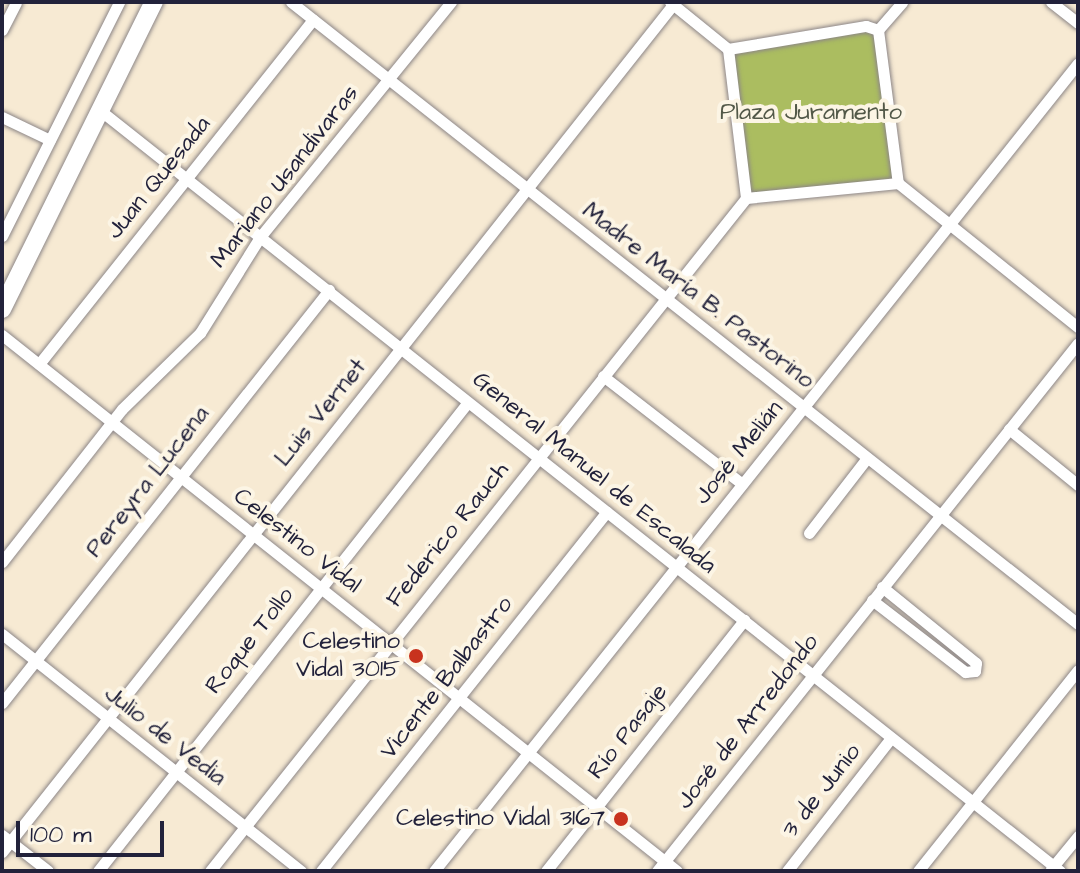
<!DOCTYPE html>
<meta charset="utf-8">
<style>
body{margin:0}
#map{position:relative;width:1080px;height:873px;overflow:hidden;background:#f7ead3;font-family:"Architects Daughter",sans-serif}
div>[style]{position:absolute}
.green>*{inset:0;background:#abbd60;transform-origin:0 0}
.roads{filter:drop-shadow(0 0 2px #8c8687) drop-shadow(0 0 2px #8c8687)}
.minor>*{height:11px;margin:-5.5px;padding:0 5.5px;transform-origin:5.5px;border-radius:5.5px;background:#fff}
.primary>*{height:18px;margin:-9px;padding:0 9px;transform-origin:9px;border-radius:9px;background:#fff}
.dots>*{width:22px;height:22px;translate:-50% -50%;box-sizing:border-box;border:4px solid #fcf5e5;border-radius:50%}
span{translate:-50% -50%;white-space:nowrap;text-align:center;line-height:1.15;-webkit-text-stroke:8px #fcf5e5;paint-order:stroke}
.park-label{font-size:24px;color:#525848}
.street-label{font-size:24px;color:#22223b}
.poi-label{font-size:24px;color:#22223b}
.right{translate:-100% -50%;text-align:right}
.frame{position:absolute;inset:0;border:4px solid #22223b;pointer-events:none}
.scale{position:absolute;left:16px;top:821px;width:148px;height:36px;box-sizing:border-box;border:4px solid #22223b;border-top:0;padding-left:10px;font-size:24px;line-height:28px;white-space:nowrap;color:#22223b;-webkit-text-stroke:6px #fcf5e5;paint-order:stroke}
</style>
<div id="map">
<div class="green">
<div style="left:878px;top:30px;width:154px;height:151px;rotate:83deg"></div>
</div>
<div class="roads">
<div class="minor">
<div style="left:291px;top:2px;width:1003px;rotate:38.32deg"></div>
<div style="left:670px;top:2px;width:75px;rotate:39deg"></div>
<div style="left:1051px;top:2px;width:34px;rotate:38deg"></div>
<div style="left:2px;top:30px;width:31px;rotate:-63deg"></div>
<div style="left:878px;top:30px;width:154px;rotate:82.6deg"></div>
<div style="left:878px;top:30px;width:37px;rotate:-49deg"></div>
<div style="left:728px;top:49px;width:140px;rotate:-9.5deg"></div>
<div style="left:866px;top:26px;width:13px;rotate:18deg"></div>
<div style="left:728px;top:49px;width:150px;rotate:83.1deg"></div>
<div style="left:101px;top:111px;width:1224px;rotate:38.4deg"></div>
<div style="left:2px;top:117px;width:53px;rotate:25.6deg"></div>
<div style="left:898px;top:183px;width:231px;rotate:38.7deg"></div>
<div style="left:746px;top:198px;width:153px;rotate:-5.6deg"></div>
<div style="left:2px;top:236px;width:262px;rotate:-63.4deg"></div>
<div style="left:2px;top:335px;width:862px;rotate:38.45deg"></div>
<div style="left:39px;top:364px;width:440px;rotate:-51.5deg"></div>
<div style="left:603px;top:376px;width:176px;rotate:37.8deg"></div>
<div style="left:1009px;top:429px;width:89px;rotate:39.1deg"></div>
<div style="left:809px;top:533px;width:95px;rotate:-52.3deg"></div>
<div style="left:2px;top:562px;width:194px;rotate:-51.9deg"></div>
<div style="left:122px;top:409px;width:109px;rotate:-44.3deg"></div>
<div style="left:200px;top:333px;width:113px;rotate:-58deg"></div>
<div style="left:260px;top:237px;width:303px;rotate:-50.9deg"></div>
<div style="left:872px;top:600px;width:118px;rotate:37.7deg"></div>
<div style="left:965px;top:672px;width:10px;rotate:-6deg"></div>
<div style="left:975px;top:671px;width:8px;rotate:-83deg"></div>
<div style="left:976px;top:663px;width:121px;rotate:-141deg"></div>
<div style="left:2px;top:634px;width:382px;rotate:38.4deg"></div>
<div style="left:2px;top:703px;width:527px;rotate:-51.63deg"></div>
<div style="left:2px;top:835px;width:58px;rotate:38deg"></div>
<div style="left:2px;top:852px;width:1084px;rotate:-51.63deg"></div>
<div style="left:1051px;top:869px;width:43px;rotate:-50.7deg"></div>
<div style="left:98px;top:871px;width:597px;rotate:-51.73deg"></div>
<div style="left:210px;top:871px;width:860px;rotate:-51.46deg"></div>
<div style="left:321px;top:871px;width:459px;rotate:-51.5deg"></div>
<div style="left:434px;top:871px;width:1033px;rotate:-51.44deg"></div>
<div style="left:546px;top:871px;width:320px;rotate:-51.7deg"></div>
<div style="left:657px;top:871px;width:675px;rotate:-51.43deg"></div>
<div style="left:787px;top:871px;width:169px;rotate:-52deg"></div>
<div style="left:918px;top:871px;width:257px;rotate:-51.5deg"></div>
</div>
<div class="primary">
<div style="left:2px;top:309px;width:343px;rotate:-63.7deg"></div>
</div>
</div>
<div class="dots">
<div style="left:416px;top:656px;background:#c8321e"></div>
<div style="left:621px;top:819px;background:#c8321e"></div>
</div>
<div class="park-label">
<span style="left:811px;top:113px">Plaza Juramento</span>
</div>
<div class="street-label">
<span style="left:285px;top:177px;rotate:-52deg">Mariano Usandivaras</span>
<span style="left:159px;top:178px;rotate:-51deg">Juan Quesada</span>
<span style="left:698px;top:296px;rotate:38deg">Madre María B. Pastorino</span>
<span style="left:321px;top:413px;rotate:-51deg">Luis Vernet</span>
<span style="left:739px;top:453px;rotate:-51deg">José Melián</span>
<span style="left:594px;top:473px;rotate:39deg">General Manuel de Escalada</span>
<span style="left:148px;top:482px;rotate:-52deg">Pereyra Lucena</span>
<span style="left:448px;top:535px;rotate:-51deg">Federico Rauch</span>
<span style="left:297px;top:541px;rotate:38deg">Celestino Vidal</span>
<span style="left:250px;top:641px;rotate:-52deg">Roque Tollo</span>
<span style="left:447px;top:678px;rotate:-52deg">Vicente Balbastro</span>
<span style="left:748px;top:722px;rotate:-52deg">José de Arredondo</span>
<span style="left:628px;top:732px;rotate:-52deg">Río Pasaje</span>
<span style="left:165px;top:736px;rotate:38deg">Julio de Vedia</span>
<span style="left:822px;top:791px;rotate:-52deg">3 de Junio</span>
</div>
<div class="poi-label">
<span class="right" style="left:400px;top:656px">Celestino<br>Vidal 3015</span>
<span class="right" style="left:605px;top:819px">Celestino Vidal 3167</span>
</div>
<div class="frame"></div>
<div class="scale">100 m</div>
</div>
